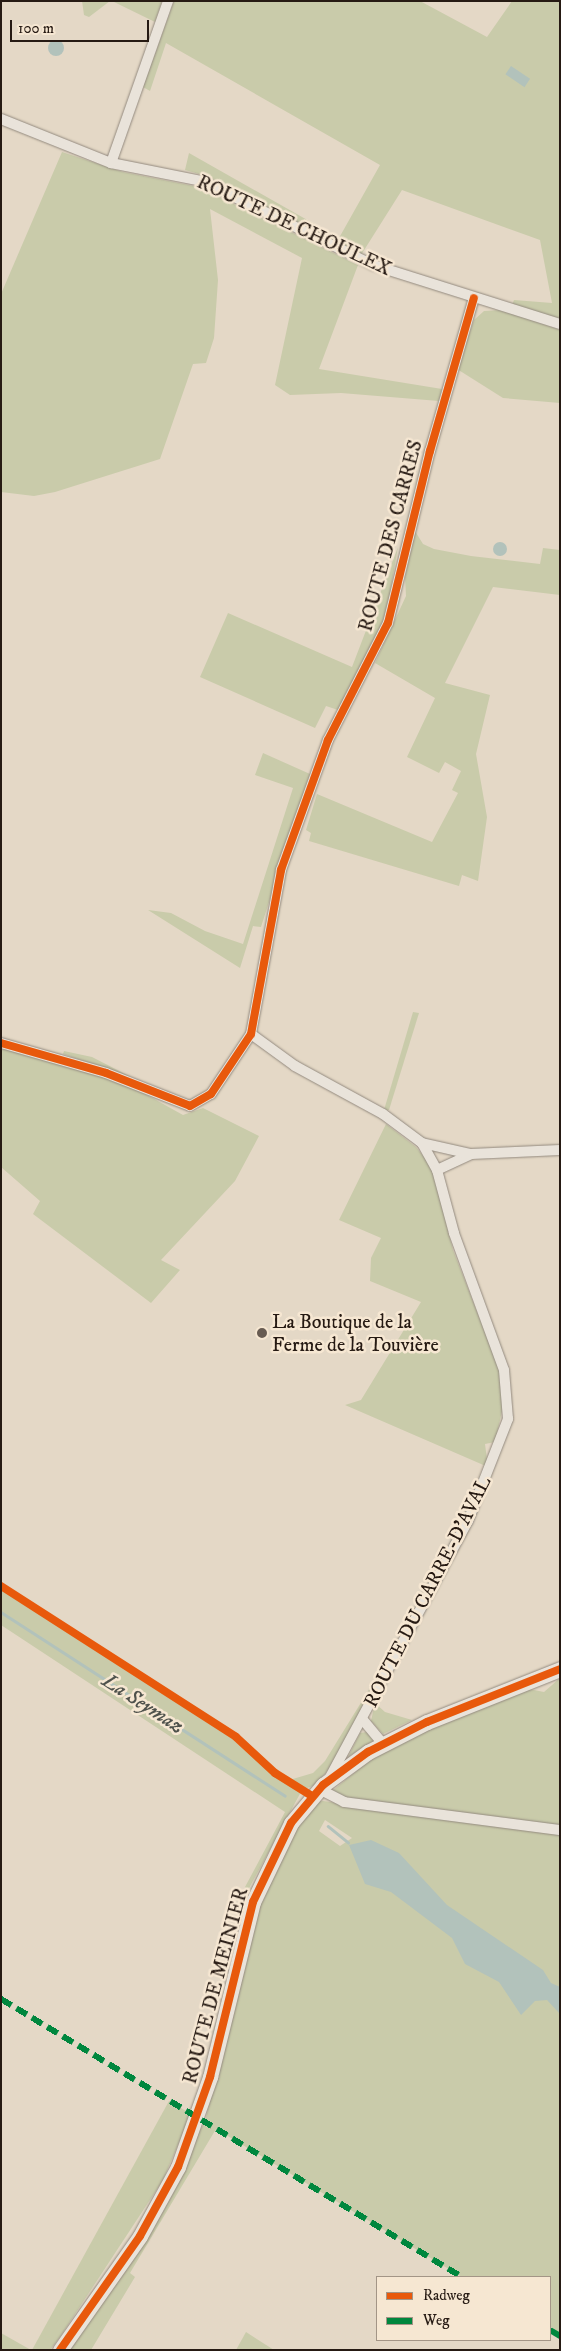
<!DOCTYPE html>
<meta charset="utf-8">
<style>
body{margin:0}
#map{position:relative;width:561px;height:2351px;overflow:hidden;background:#e4d8c6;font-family:"IM FELL DW Pica",serif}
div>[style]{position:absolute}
.green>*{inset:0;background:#c9cbaa}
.water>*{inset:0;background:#b2c2bb;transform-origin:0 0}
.round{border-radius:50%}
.stream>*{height:2.5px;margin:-1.25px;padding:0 1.25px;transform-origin:1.25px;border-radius:1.25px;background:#b2c2bb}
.roads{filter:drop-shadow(0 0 1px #938a7f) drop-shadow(0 0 1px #938a7f)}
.street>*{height:10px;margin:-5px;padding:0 5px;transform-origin:5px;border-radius:5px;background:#e9e3da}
.secondary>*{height:15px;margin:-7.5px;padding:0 7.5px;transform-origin:7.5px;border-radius:7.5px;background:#e9e3da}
.quiet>*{height:6px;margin-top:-3px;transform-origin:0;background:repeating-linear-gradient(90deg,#00873e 0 12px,transparent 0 18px)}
.cycleway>*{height:8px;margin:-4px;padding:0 4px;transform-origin:4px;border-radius:4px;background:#e8590c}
.dots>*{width:14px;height:14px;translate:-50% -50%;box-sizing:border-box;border:2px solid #f6e7d2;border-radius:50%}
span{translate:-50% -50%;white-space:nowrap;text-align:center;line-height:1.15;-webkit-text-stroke:5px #f6e7d2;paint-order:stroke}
.street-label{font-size:20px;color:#261a13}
.poi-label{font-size:20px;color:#261a13}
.left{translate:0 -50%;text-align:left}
.water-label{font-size:21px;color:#4f524c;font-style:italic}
.frame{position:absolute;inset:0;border:2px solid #261a13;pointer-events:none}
.legend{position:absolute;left:376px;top:2276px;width:175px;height:65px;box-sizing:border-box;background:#f6e7d2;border:1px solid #a39586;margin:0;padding:6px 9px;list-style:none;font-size:15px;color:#261a13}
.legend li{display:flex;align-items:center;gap:10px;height:25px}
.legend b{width:25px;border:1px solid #a39586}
.scale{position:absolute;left:10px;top:20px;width:139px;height:22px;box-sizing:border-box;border:2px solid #261a13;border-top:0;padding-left:6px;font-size:15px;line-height:18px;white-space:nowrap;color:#261a13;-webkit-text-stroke:4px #f6e7d2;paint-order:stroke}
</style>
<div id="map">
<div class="green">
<div style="clip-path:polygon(82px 1px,110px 1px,89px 17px,84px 15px)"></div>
<div style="clip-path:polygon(112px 1px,162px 1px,155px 22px)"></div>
<div style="clip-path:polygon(174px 1px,420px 1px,487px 37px,512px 1px,560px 1px,560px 320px,512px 305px,514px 300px,552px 303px,540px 240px,402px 190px,361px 255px,206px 176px,185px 170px,189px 153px,339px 238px,380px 165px,166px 43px,150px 91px,143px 87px)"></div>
<div style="clip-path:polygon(62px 152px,123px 172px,199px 187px,358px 265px,319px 369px,442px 389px,439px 401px,341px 393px,290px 395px,275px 385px,302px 258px,210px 209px,218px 280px,214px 338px,206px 363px,193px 364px,160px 459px,55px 492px,34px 496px,1px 492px,1px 294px)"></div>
<div style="clip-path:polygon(502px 310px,560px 330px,560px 403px,503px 398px,457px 369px,474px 320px,484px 311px)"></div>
<div style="clip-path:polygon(415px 531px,423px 544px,434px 549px,471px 556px,540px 564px,543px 548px,560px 550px,560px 595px,493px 587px,445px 683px,490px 695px,476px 754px,487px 817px,478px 881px,462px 875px,459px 886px,309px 841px,311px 833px,306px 830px,317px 794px,432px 842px,458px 793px,452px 790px,461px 771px,445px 762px,439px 773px,407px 757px,435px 698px,375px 663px,406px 596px,405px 577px)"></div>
<div style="clip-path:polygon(398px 547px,386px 616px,338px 710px,326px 706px,315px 728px,200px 677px,228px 613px,352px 667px)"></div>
<div style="clip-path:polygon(263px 753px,310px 774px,261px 927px,253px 926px,240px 968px,148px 910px,171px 913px,205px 931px,243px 944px,293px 788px,255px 775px)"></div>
<div style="clip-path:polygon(413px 1012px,419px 1013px,389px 1110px,384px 1110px)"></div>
<div style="clip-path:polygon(1px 1047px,129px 1085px,183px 1115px,203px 1108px,259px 1136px,235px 1181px,161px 1260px,180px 1270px,151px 1303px,33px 1214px,40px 1201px,1px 1167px)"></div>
<div style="clip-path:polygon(64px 1051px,92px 1057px,131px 1077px,63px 1054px)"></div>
<div style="clip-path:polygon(386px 1124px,416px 1147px,432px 1167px,453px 1250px,500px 1371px,505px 1398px,495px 1442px,485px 1444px,488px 1467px,345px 1405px,361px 1400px,421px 1302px,370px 1281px,371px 1258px,381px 1238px,339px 1220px)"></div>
<div style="clip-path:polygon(1px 1586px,236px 1737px,286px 1781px,313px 1773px,325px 1761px,391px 1654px,329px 1769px,315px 1785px,302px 1790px,248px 1890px,245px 1887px,285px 1812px,1px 1625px)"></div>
<div style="clip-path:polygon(560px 1678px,560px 1826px,348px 1799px,331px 1792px,383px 1749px,524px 1688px,544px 1692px)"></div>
<div style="clip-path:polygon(375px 1703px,385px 1712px,412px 1720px,383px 1734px,371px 1721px)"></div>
<div style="clip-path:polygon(367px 1732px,373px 1741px,348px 1757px,360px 1733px)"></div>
<div style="clip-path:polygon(evenodd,323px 1801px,560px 1834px,560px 2336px,550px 2330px,550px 2277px,462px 2277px,216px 2129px,130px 2273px,135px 2277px,91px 2350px,66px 2350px,205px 2122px,253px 1921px,286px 1840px,316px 1802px,323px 1801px,325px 1820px,352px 1838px,340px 1846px,319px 1831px,325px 1820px)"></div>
<div style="clip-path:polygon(169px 2101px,191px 2114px,163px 2180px,60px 2337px,50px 2350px,32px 2350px)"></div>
<div style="clip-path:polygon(246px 2332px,274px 2350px,236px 2350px)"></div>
<div style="clip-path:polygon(1px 2333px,31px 2350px,1px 2350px)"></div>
</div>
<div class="water">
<div class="round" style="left:48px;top:40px;width:16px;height:16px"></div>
<div style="left:511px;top:66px;width:23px;height:10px;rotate:34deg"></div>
<div class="round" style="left:493px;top:542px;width:14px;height:14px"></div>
<div style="clip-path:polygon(371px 1840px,399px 1853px,447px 1905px,543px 1970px,551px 1983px,560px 1987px,560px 2014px,547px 2000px,535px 2001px,521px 2015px,499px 1982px,465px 1964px,452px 1938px,391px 1892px,365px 1884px,349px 1845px)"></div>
</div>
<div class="stream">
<div style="left:1px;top:1612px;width:338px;rotate:32.9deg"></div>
<div style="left:328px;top:1826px;width:26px;rotate:39deg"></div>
</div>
<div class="roads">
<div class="street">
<div style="left:1px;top:119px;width:118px;rotate:21.8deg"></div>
<div style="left:111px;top:163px;width:93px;rotate:11.2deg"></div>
<div style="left:202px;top:181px;width:191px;rotate:26.2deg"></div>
<div style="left:373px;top:265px;width:196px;rotate:17.5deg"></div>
<div style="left:111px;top:163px;width:172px;rotate:-70.6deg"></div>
<div style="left:251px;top:1034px;width:54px;rotate:36deg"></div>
<div style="left:295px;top:1066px;width:100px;rotate:28.6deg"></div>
<div style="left:383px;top:1114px;width:49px;rotate:36.6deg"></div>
<div style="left:422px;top:1143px;width:31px;rotate:61deg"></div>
<div style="left:437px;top:1170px;width:38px;rotate:-25deg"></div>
<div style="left:471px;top:1154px;width:89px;rotate:-2.6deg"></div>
<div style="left:1px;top:1043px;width:109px;rotate:15.9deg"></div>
<div style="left:106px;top:1073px;width:90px;rotate:21.4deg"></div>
<div style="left:190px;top:1106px;width:24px;rotate:-30deg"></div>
<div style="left:211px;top:1094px;width:72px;rotate:-56.3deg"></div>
<div style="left:251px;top:1034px;width:167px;rotate:-79.6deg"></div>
<div style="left:281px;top:870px;width:138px;rotate:-70.1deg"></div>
<div style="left:328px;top:740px;width:131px;rotate:-62.9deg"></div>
<div style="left:388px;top:623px;width:177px;rotate:-76.3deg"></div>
<div style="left:430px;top:451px;width:159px;rotate:-74deg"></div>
<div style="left:422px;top:1143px;width:49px;rotate:12.9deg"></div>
<div style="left:363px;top:1720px;width:31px;rotate:50deg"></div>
<div style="left:330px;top:1777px;width:291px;rotate:-61.7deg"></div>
<div style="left:468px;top:1521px;width:110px;rotate:-68.6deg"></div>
<div style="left:508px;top:1419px;width:49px;rotate:-94.7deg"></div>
<div style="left:504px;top:1370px;width:146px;rotate:-110.1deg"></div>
<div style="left:454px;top:1233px;width:65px;rotate:-105.1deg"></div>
<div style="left:319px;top:1789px;width:28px;rotate:27deg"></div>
<div style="left:344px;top:1802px;width:218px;rotate:7.4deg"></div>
</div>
<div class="secondary">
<div style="left:60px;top:2350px;width:139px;rotate:-54.9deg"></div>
<div style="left:140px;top:2236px;width:79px;rotate:-61.2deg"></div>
<div style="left:178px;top:2167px;width:96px;rotate:-70.4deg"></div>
<div style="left:210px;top:2077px;width:180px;rotate:-76.2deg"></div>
<div style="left:253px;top:1902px;width:88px;rotate:-64.3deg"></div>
<div style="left:291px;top:1823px;width:50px;rotate:-49.9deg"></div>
<div style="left:323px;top:1785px;width:56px;rotate:-36.3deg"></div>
<div style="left:368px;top:1752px;width:66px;rotate:-27deg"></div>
<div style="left:427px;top:1722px;width:143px;rotate:-21.7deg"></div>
</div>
</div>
<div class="quiet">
<div style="left:1px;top:1999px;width:538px;rotate:31.09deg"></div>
<div style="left:550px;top:2330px;width:12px;rotate:31deg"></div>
</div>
<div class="cycleway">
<div style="left:1px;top:1043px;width:109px;rotate:15.9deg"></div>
<div style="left:106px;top:1073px;width:90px;rotate:21.4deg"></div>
<div style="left:190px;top:1106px;width:24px;rotate:-30deg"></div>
<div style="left:211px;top:1094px;width:72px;rotate:-56.3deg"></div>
<div style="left:251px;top:1034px;width:167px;rotate:-79.6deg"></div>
<div style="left:281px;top:870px;width:138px;rotate:-70.1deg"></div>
<div style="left:328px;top:740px;width:131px;rotate:-62.9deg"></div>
<div style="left:388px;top:623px;width:177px;rotate:-76.3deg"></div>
<div style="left:430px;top:451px;width:159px;rotate:-74deg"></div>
<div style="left:1px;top:1586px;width:279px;rotate:32.7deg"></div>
<div style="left:236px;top:1737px;width:53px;rotate:42.7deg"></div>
<div style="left:275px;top:1773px;width:44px;rotate:31.9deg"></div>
<div style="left:60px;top:2350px;width:139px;rotate:-54.9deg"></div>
<div style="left:140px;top:2236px;width:79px;rotate:-61.2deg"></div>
<div style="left:178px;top:2167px;width:96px;rotate:-70.4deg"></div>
<div style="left:210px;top:2077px;width:180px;rotate:-76.2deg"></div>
<div style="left:253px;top:1902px;width:88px;rotate:-64.3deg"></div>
<div style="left:291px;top:1823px;width:50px;rotate:-49.9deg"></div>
<div style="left:323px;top:1785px;width:56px;rotate:-36.3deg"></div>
<div style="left:368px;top:1752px;width:66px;rotate:-27deg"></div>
<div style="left:427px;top:1722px;width:143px;rotate:-21.7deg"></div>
</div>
<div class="dots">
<div style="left:262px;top:1333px;background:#685c52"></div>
</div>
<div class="street-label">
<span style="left:294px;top:226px;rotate:25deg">ROUTE DE CHOULEX</span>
<span style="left:391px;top:536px;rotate:-75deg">ROUTE DES CARRES</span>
<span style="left:428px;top:1592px;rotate:-63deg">ROUTE DU CARRE-D'AVAL</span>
<span style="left:216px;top:1986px;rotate:-75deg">ROUTE DE MEINIER</span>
</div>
<div class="poi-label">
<span class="left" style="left:272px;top:1334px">La Boutique de la<br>Ferme de la Touvière</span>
</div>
<div class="water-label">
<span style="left:143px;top:1704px;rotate:33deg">La Seymaz</span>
</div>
<div class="frame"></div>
<ul class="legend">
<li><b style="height:6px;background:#e8590c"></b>Radweg</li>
<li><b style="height:6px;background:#00873e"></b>Weg</li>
</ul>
<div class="scale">100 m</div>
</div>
